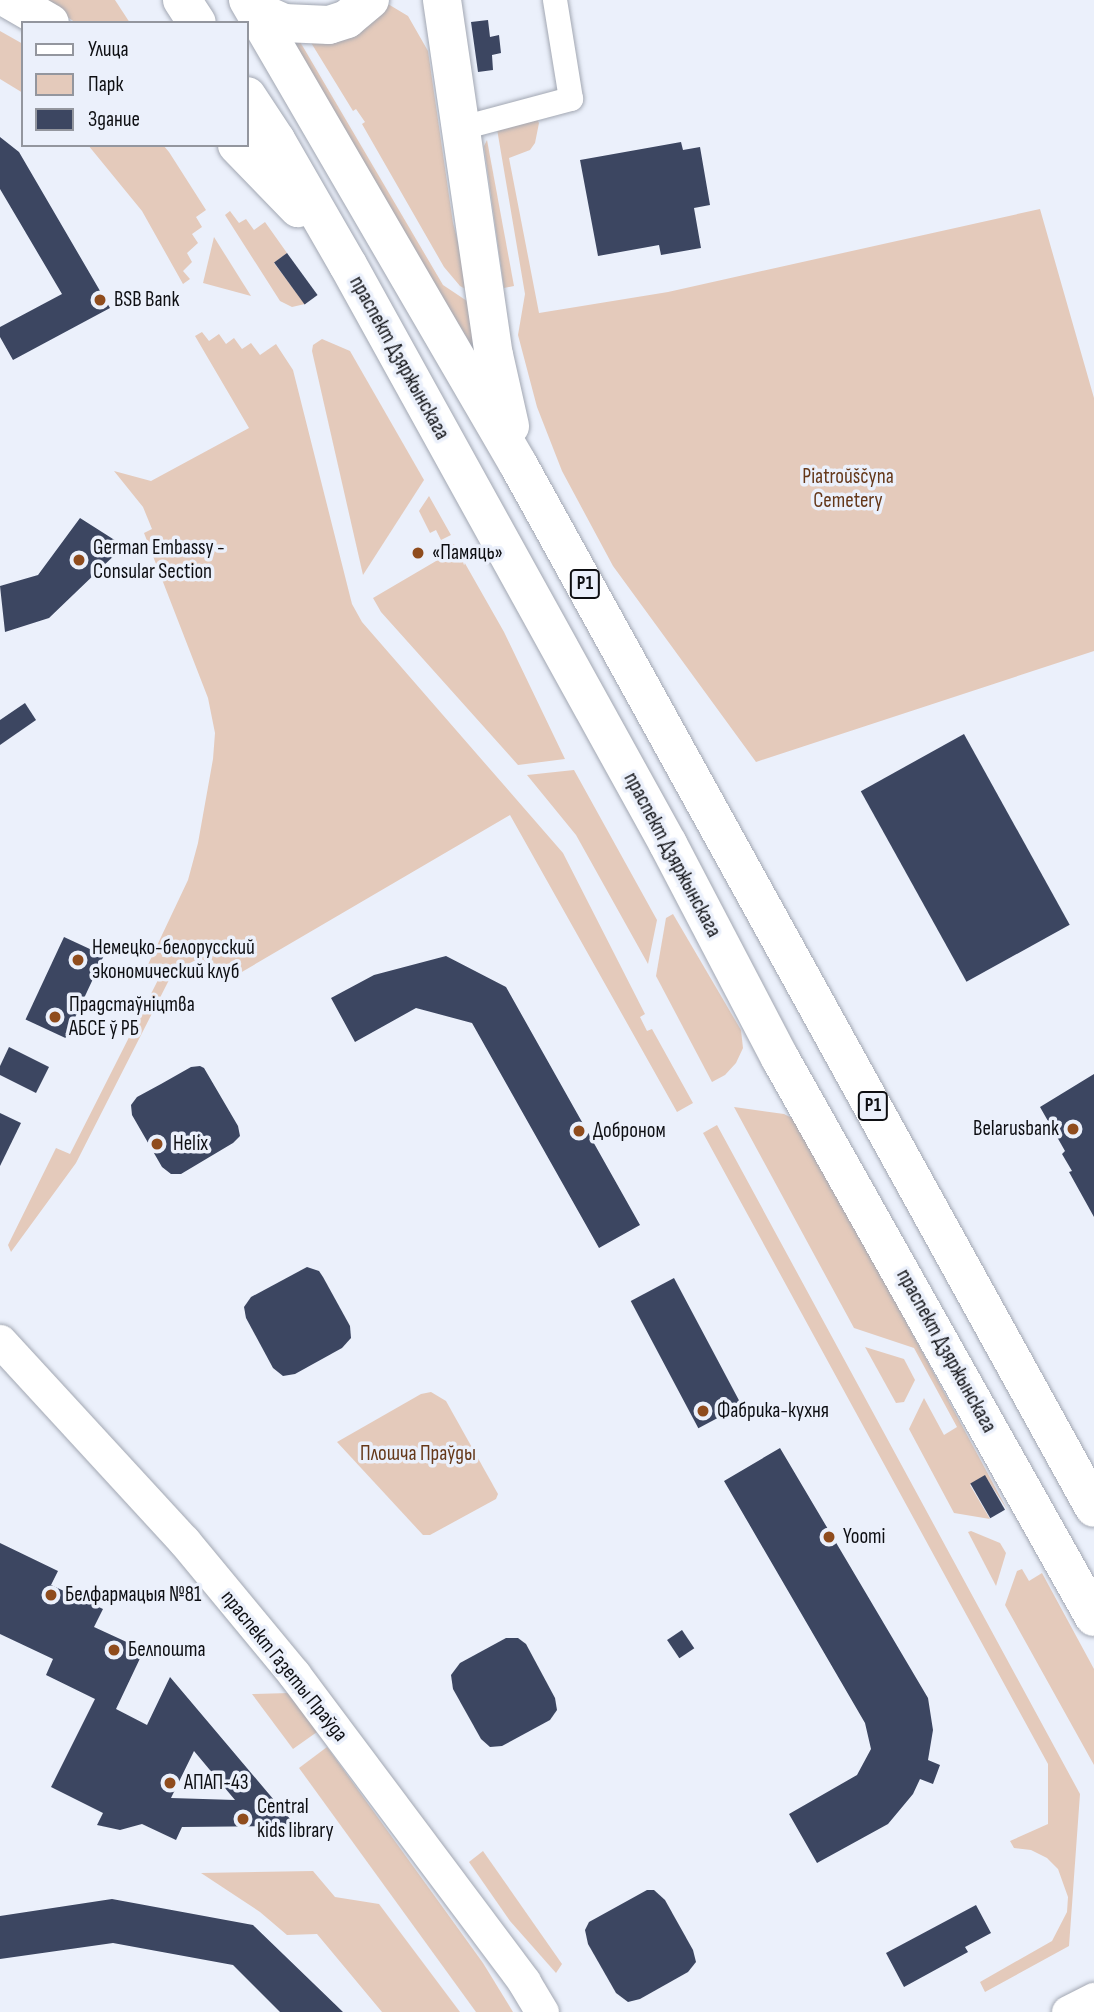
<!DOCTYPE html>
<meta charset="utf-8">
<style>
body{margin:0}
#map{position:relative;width:1094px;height:2012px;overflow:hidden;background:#ebf0fb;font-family:"Sofia Sans Condensed",sans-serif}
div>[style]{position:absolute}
.green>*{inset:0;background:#e4cabb}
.building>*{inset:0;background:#3c4661;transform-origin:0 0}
.roads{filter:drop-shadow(0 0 2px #a2a7b2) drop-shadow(0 0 2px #a2a7b2)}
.street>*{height:24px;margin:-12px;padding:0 12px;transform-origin:12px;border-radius:12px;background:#fff}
.secondary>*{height:33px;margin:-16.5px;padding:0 16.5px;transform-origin:16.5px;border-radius:16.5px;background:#fff}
.primary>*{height:38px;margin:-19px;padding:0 19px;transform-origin:19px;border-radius:19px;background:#fff}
.dots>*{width:19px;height:19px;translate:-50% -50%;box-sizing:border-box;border:4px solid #ebf0fb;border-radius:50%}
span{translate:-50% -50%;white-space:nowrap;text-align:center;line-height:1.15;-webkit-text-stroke:7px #ebf0fb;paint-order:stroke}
.shield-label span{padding:2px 5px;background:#ebf0fb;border:2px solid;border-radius:5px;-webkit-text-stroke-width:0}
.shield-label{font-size:19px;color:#0e0f13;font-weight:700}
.poi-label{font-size:21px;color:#0e0f13}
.left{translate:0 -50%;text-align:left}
.right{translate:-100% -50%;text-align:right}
.street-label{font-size:21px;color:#0e0f13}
.park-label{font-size:21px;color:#65381a}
.legend{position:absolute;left:21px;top:21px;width:228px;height:126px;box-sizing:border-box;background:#ebf0fb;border:2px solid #93969e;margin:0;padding:9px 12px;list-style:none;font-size:21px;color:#0e0f13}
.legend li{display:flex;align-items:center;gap:14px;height:35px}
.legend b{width:35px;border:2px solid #93969e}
</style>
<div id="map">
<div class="green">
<div style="clip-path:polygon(43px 0,115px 0,130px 23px,76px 23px)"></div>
<div style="clip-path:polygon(388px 4px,408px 16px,428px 51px,453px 223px,471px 292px,460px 286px,444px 267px,362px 124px,365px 122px,356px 109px,353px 111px,310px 41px)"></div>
<div style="clip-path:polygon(0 31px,23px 44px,23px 93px,0 79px)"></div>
<div style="clip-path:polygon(287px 38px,299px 40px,443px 285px,473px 305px,480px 360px)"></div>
<div style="clip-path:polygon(535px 115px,539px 123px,535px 143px,530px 150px,509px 158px,539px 313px,668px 292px,1040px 209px,1094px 398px,1094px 651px,756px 762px,613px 566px,562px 471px,537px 407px,518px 335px,525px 294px,497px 129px)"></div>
<div style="clip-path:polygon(487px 140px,514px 286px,504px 288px,484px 146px)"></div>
<div style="clip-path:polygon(88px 145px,163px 145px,169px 152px,206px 210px,196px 217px,202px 227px,192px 234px,198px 243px,187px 253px,192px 262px,183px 271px,190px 279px,183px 284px,142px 211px)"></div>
<div style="clip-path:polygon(230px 211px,239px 223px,246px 219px,254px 230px,265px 222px,287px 253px,274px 263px,305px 304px,292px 307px,280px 301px,225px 215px)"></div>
<div style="clip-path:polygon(214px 237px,251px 296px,203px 283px)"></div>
<div style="clip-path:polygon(202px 332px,209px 341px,219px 334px,226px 344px,234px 338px,242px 349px,251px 343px,260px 355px,276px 344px,293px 370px,352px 604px,362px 622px,563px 853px,645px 1014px,640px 1017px,647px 1031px,652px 1029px,693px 1103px,677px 1112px,510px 815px,223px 983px,196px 960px,182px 967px,174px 980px,170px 978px,76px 1163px,11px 1252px,8px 1245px,56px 1148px,70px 1154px,158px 980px,144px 973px,188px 880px,198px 843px,213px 759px,215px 733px,208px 698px,144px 533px,152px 529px,143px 507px,114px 471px,151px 481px,249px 428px,195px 336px)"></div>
<div style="clip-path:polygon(322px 339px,350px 351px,424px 480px,363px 575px,312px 351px,313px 345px)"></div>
<div style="clip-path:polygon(429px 496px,451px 535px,441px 540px,436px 530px,430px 533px,419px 511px)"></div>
<div style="clip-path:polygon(454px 544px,504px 632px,565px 759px,518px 765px,381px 612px,373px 598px,448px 554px,446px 549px)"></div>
<div style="clip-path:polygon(574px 770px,657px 920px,648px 964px,576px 835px,527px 775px)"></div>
<div style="clip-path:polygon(673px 914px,741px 1030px,743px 1048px,736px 1063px,725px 1075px,712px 1082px,656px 976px,666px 918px)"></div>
<div style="clip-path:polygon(734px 1107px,784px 1114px,798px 1121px,1008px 1511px,985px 1476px,970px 1485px,990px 1519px,954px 1513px,909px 1429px,924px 1398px,944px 1435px,957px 1427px,914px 1348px,854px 1328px)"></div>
<div style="clip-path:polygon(717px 1125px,1080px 1794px,1069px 1946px,985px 1992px,980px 1982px,1052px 1941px,1067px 1912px,1068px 1897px,1058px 1869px,1047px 1858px,1031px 1850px,1014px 1848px,1010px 1841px,1048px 1824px,1048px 1764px,703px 1133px)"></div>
<div style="clip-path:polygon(865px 1347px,904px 1359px,915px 1380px,904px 1402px,896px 1403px)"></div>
<div style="clip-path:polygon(431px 1392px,446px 1401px,498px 1494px,496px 1499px,430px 1535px,423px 1535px,337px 1442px,421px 1394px)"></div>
<div style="clip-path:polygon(971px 1531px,1000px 1543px,1006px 1553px,996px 1586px,968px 1532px)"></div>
<div style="clip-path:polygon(1022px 1569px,1029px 1581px,1042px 1573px,1094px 1669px,1094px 1765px,1005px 1605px,1017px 1571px)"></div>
<div style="clip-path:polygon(289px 1693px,317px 1732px,293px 1749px,252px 1694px)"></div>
<div style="clip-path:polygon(327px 1747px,483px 1963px,513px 2012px,476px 2012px,299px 1768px)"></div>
<div style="clip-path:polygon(483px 1851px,562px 1964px,556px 1973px,510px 1921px,469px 1862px)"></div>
<div style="clip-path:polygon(313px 1871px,335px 1897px,379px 1904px,460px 2012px,382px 2012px,317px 1934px,287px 1935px,260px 1912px,201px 1873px)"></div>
</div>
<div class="building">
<div style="clip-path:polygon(488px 20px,490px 37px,499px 35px,501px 53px,492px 55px,493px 70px,478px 72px,471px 22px)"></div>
<div style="clip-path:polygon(0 137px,19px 152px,110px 308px,13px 360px,0 337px,0 327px,62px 294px,0 189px)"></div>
<div style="clip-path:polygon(681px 142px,683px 150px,700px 147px,710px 205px,694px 208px,701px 248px,661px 255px,659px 245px,598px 256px,580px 160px)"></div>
<div style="left:287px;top:253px;width:52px;height:16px;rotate:54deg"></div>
<div style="clip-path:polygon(80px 518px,124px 546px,49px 618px,5px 632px,0 586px,38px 575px)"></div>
<div style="clip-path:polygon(25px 703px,36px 720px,0 745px,0 720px)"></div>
<div style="left:964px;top:734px;width:218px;height:118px;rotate:61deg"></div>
<div style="left:64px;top:937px;width:44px;height:91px;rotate:25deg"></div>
<div style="clip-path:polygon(446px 956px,506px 987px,640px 1225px,599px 1248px,472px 1023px,416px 1008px,355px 1042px,331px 998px,374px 975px)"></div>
<div style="clip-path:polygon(9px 1047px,49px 1067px,36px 1093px,0 1075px,0 1066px)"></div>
<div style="clip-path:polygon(200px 1066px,204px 1068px,238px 1126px,240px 1136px,233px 1143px,181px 1174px,171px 1174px,162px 1167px,132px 1115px,131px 1105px,137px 1097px,161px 1084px,191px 1067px)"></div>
<div style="clip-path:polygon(1094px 1074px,1094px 1217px,1069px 1172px,1072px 1171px,1062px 1154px,1065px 1151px,1040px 1107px)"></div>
<div style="clip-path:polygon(0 1113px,21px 1123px,0 1166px)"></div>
<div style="clip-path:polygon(307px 1267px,319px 1271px,323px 1277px,350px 1326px,351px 1338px,342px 1348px,295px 1374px,283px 1376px,273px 1368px,246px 1318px,244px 1307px,251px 1297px)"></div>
<div style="left:674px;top:1278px;width:144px;height:49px;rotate:62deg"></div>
<div style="clip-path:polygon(780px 1448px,928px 1698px,933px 1730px,928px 1760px,940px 1765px,933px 1784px,920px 1779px,913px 1794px,888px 1824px,817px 1863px,789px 1814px,857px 1775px,871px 1749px,865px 1723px,724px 1481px)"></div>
<div style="left:985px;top:1475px;width:40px;height:17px;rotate:60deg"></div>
<div style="clip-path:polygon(evenodd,0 1543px,58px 1571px,51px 1585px,103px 1609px,94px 1627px,144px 1650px,116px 1709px,147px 1725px,170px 1677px,296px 1826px,182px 1827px,176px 1840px,142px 1824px,120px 1830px,97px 1825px,103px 1813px,51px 1787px,95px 1699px,46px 1675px,53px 1659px,0 1634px,0 1543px,194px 1751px,235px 1800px,171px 1798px,194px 1751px)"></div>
<div style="left:682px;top:1630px;width:22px;height:18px;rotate:56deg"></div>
<div style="clip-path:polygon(506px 1638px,518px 1638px,526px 1644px,555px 1698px,557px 1710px,550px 1720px,502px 1746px,490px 1747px,481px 1739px,453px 1689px,451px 1675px,460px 1663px)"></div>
<div style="clip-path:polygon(647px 1890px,654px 1890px,665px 1900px,693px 1950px,696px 1962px,688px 1972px,640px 1999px,628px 2002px,616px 1993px,588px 1944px,585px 1930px,589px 1922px)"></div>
<div style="clip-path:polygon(112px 1899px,253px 1925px,343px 2012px,280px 2012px,233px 1965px,113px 1943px,0 1959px,0 1916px)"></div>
<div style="clip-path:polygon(976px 1905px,991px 1933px,965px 1947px,968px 1952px,904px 1987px,886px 1953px)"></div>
</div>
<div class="roads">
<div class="street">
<div style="left:462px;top:128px;width:113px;rotate:-14.9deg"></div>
<div style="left:571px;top:99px;width:100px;rotate:-99.2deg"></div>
</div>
<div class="secondary">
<div style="left:0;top:1341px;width:272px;rotate:47.4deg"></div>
<div style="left:184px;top:1541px;width:173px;rotate:50.4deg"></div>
<div style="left:294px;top:1674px;width:384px;rotate:53.2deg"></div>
<div style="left:524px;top:1982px;width:35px;rotate:59deg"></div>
<div style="left:1068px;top:2012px;width:29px;rotate:-27deg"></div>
</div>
<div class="primary">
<div style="left:10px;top:0;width:46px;rotate:29.9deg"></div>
<div style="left:182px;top:0;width:27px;rotate:57deg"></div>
<div style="left:248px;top:0;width:537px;rotate:59.81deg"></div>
<div style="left:518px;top:464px;width:1192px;rotate:61.11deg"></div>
<div style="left:442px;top:0;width:359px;rotate:81.7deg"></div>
<div style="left:494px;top:355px;width:73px;rotate:77.3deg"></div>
<div style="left:255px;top:10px;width:32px;rotate:24deg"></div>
<div style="left:284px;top:23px;width:45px;rotate:2.5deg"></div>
<div style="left:329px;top:25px;width:19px;rotate:-18deg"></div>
<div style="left:347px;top:19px;width:30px;rotate:-40deg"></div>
<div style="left:247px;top:96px;width:53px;rotate:56.6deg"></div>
<div style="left:276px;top:140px;width:144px;rotate:60.1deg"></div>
<div style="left:348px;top:265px;width:662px;rotate:61.07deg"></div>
<div style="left:668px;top:844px;width:242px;rotate:62.4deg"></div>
<div style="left:780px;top:1058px;width:641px;rotate:60.68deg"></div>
<div style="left:237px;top:145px;width:88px;rotate:45.9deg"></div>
</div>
</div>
<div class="dots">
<div style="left:100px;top:300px;background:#8f4c1d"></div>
<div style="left:418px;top:553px;background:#8f4c1d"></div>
<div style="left:79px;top:560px;background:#8f4c1d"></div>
<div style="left:78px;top:960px;background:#8f4c1d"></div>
<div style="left:55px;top:1017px;background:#8f4c1d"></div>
<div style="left:1073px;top:1129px;background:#8f4c1d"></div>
<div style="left:579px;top:1131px;background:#8f4c1d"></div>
<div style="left:157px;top:1144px;background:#8f4c1d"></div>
<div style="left:703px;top:1411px;background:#8f4c1d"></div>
<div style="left:829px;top:1537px;background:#8f4c1d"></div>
<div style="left:51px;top:1595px;background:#8f4c1d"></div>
<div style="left:114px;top:1650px;background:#8f4c1d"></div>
<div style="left:170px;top:1783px;background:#8f4c1d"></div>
<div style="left:243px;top:1819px;background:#8f4c1d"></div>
</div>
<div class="shield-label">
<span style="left:585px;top:584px">Р1</span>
<span style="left:873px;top:1106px">Р1</span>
</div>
<div class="poi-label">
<span class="left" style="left:114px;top:300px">BSB Bank</span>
<span class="left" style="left:93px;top:560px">German Embassy -<br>Consular Section</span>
<span class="left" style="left:432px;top:553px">«Памяць»</span>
<span class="left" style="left:92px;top:960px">Немецко-белорусский<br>экономический клуб</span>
<span class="left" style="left:69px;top:1017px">Прадстаўніцтва<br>АБСЕ ў РБ</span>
<span class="right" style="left:1059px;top:1129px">Belarusbank</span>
<span class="left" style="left:593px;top:1131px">Доброном</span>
<span class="left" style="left:173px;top:1144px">Helix</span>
<span class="left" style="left:717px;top:1411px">Фабрика-кухня</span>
<span class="left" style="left:843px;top:1537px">Yoomi</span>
<span class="left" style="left:65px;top:1595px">Белфармацыя №81</span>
<span class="left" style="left:128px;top:1650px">Белпошта</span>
<span class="left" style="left:184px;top:1783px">АПАП-43</span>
<span class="left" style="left:257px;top:1819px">Central<br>kids library</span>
</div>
<div class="street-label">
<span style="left:399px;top:358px;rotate:61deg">праспект Дзяржынскага</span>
<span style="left:672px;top:855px;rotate:62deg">праспект Дзяржынскага</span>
<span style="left:946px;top:1351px;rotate:61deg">праспект Дзяржынскага</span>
<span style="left:284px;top:1666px;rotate:51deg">праспект Газеты Праўда</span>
</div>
<div class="park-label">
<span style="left:848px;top:489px">Piatroŭščyna<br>Cemetery</span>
<span style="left:418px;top:1454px">Плошча Праўды</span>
</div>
<ul class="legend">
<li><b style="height:9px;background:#fff"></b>Улица</li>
<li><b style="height:19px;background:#e4cabb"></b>Парк</li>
<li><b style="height:19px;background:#3c4661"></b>Здание</li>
</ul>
</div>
